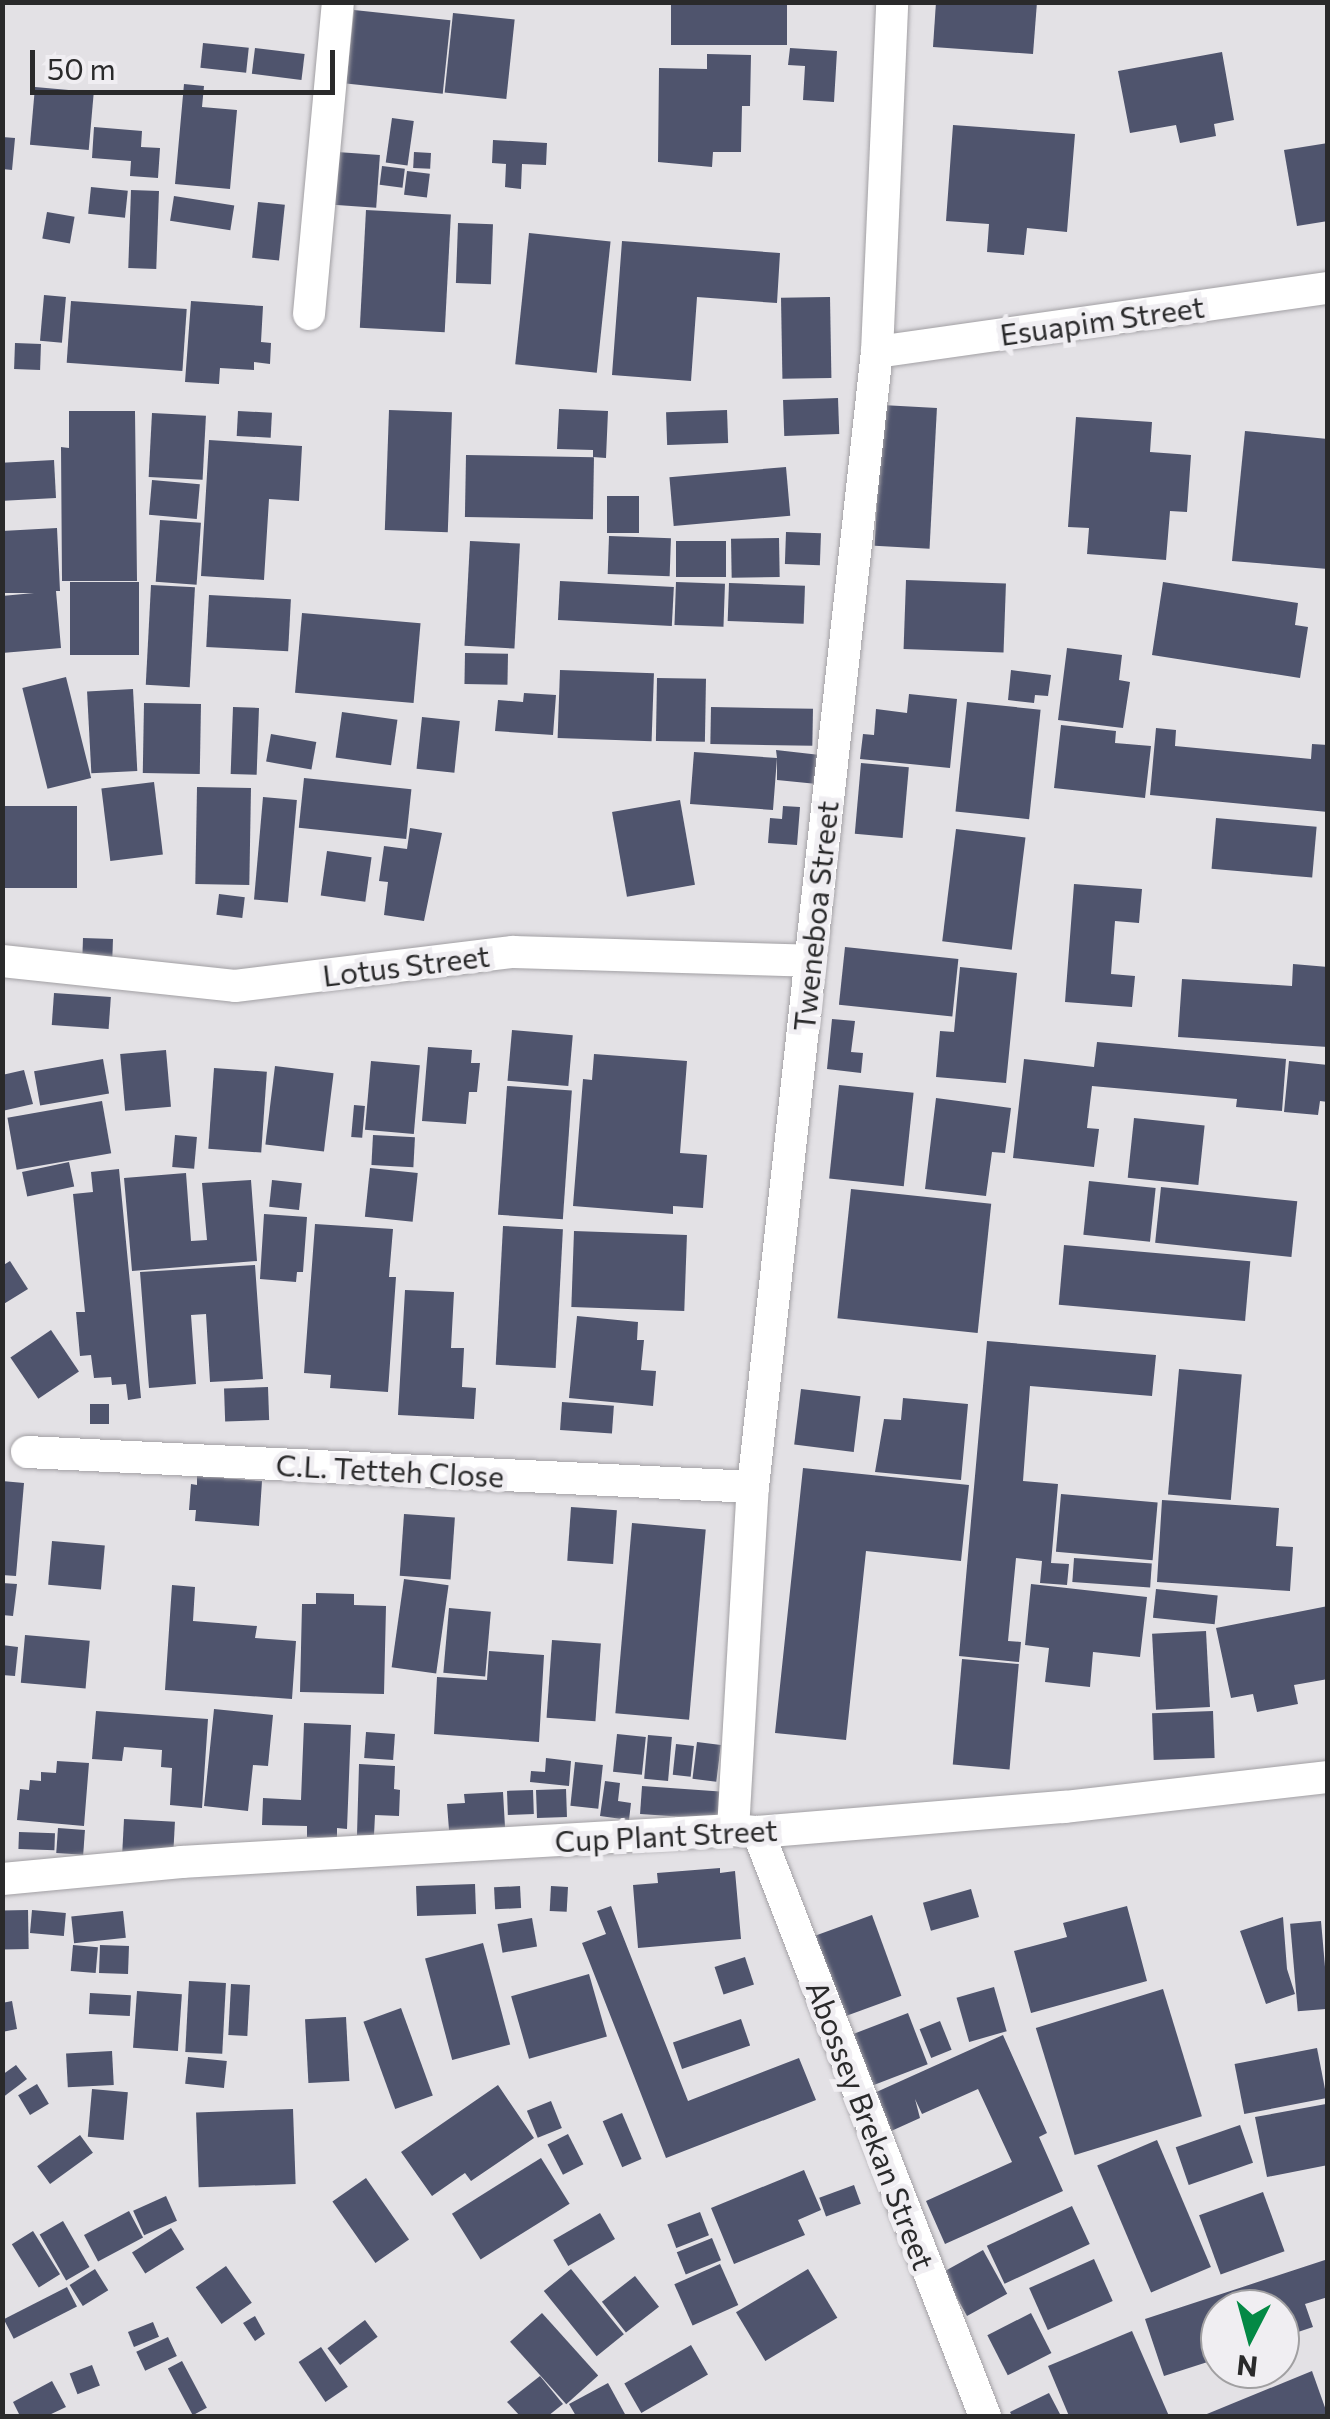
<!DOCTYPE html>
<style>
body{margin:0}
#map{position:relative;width:1330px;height:2419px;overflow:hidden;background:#e3e1e5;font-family:Commissioner,sans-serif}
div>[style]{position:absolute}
.building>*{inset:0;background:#4f546d;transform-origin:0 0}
.roads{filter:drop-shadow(0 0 2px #a2a0a4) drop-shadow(0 0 2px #a2a0a4)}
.street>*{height:32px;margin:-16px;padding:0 16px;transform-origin:16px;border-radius:16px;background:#fff}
span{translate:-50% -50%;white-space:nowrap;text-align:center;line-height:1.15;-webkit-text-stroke:10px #f0eef2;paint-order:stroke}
.street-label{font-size:30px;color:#2a2a2b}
.frame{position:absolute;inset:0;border:5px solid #2a2a2b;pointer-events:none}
.north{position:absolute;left:1200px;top:2289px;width:100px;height:100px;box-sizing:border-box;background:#f0eef2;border:2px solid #a1a0a2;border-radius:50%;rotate:186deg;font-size:28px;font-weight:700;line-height:40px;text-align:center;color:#2a2a2b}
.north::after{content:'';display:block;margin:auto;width:35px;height:45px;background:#038945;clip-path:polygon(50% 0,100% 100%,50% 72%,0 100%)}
.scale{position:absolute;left:30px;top:50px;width:305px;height:45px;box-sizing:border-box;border:5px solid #2a2a2b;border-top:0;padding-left:12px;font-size:30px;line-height:35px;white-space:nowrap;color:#2a2a2b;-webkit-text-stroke:8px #f0eef2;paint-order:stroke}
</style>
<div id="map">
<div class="building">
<div style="left:671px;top:2px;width:116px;height:43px"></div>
<div style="clip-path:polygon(936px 2px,1037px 2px,1033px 54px,933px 47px)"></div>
<div style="left:354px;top:10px;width:97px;height:74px;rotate:6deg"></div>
<div style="left:453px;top:13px;width:62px;height:80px;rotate:6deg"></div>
<div style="left:203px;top:43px;width:46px;height:25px;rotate:6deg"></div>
<div style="left:255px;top:48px;width:50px;height:26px;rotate:7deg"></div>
<div style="clip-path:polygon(790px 48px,837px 51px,834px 102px,803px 100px,805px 66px,788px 65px)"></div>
<div style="clip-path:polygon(1222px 52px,1234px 120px,1214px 124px,1216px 136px,1180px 143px,1176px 125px,1130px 133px,1118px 71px)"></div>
<div style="clip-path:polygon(707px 54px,751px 55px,750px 106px,742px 106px,741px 152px,713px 152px,712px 167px,658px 162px,659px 68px,707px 69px)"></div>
<div style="clip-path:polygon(184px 84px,204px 86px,202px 107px,237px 110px,230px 189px,175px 184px)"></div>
<div style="left:35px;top:87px;width:59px;height:58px;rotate:5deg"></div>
<div style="left:392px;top:118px;width:22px;height:45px;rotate:8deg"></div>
<div style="clip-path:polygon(953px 125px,1075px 134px,1067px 232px,1027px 228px,1024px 255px,987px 252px,989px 224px,946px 221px)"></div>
<div style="clip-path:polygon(94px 127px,142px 131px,141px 147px,160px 148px,158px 178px,130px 176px,131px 161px,92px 158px)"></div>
<div style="clip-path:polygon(2px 137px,15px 138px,12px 170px,2px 169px)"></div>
<div style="clip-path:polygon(493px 140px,547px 143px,546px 165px,522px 164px,521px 189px,505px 187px,506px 164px,492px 163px)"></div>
<div style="clip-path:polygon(1328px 143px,1328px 221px,1297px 226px,1284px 150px)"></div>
<div style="left:337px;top:152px;width:43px;height:53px;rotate:4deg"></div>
<div style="left:414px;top:152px;width:17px;height:16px;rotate:3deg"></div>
<div style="left:382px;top:166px;width:23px;height:19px;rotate:7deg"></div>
<div style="left:407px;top:171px;width:23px;height:24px;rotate:7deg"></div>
<div style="left:91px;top:187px;width:37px;height:27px;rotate:6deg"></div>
<div style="left:131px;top:190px;width:28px;height:78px;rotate:2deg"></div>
<div style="left:174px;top:196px;width:61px;height:25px;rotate:9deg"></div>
<div style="left:258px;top:202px;width:27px;height:56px;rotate:6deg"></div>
<div style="left:366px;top:210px;width:85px;height:118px;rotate:3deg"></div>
<div style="left:47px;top:212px;width:28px;height:27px;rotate:10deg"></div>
<div style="left:458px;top:223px;width:35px;height:60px;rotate:2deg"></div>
<div style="left:529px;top:233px;width:82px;height:132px;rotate:6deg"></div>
<div style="clip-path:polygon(622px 241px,780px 253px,777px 303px,697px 297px,691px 381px,612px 375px)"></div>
<div style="left:44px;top:295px;width:22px;height:46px;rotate:5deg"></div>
<div style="left:830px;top:297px;width:81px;height:49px;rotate:89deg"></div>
<div style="left:71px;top:301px;width:116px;height:62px;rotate:4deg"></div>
<div style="clip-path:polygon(191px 301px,263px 306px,261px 342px,271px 343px,270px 364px,254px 362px,254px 370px,220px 368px,219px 384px,185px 382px)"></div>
<div style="left:15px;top:343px;width:26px;height:26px;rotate:2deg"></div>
<div style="left:838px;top:398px;width:36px;height:55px;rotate:88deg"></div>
<div style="left:882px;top:405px;width:55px;height:141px;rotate:3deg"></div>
<div style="clip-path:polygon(559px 409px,608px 411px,606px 458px,593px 457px,593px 450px,557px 449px)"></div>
<div style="left:389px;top:410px;width:63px;height:120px;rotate:2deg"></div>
<div style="left:727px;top:410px;width:33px;height:61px;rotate:88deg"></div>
<div style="clip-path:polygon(69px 411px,135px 411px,137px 581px,62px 581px,61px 447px,69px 448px)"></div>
<div style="left:238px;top:411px;width:34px;height:25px;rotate:3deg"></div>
<div style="left:152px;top:413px;width:54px;height:64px;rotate:3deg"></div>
<div style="clip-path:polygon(1076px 417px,1152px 422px,1150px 452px,1191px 455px,1187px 512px,1170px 511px,1166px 560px,1087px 554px,1089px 528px,1068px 527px)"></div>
<div style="clip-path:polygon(1245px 431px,1328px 439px,1328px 569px,1232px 561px)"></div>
<div style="clip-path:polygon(209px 440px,302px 446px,299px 501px,269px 499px,264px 580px,201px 576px)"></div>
<div style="left:466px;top:455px;width:128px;height:62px;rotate:1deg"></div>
<div style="left:54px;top:460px;width:38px;height:52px;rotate:87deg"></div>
<div style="left:786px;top:467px;width:49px;height:117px;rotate:85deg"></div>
<div style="left:152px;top:480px;width:48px;height:35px;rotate:5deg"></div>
<div style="left:639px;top:496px;width:37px;height:32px;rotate:90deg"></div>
<div style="left:160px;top:520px;width:41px;height:62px;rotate:4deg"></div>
<div style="clip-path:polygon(57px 528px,60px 591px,56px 591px,61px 648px,2px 653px,2px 596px,34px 593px,2px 593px,2px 531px)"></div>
<div style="left:786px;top:532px;width:35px;height:32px;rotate:2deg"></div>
<div style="left:609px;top:536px;width:62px;height:38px;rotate:2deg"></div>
<div style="left:779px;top:538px;width:39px;height:48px;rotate:89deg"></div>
<div style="left:470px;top:541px;width:50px;height:105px;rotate:3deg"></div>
<div style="left:676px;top:541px;width:50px;height:36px"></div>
<div style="left:906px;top:580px;width:100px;height:69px;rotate:2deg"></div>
<div style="left:560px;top:581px;width:114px;height:39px;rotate:3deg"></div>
<div style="left:70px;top:582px;width:69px;height:73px"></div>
<div style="left:676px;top:582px;width:49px;height:43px;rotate:2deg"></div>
<div style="clip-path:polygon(1163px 582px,1298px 603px,1295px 625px,1308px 627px,1300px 678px,1152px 655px)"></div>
<div style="left:729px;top:583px;width:76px;height:38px;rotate:2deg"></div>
<div style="left:151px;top:585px;width:44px;height:100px;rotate:3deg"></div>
<div style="left:209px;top:595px;width:82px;height:52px;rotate:3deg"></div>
<div style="left:302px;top:613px;width:119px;height:80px;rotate:5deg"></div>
<div style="clip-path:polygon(1067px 648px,1122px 655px,1119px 680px,1130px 682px,1123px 728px,1058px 720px)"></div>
<div style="left:465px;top:653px;width:43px;height:31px;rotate:1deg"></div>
<div style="left:560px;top:670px;width:94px;height:68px;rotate:2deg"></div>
<div style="clip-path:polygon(1011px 670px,1051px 675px,1048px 696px,1035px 695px,1034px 703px,1008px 700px)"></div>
<div style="left:66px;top:677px;width:104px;height:45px;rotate:76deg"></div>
<div style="left:657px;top:678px;width:49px;height:63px;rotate:1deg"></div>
<div style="left:133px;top:689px;width:82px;height:46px;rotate:87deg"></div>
<div style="clip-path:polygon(524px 693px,556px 695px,553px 735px,495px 731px,498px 700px,523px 702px)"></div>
<div style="clip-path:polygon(909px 694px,957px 699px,950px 768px,860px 759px,863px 734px,874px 735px,876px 709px,907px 713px)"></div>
<div style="left:967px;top:702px;width:74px;height:110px;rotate:6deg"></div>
<div style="left:144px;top:703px;width:57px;height:70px;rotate:1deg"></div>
<div style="left:233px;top:707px;width:26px;height:67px;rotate:2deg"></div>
<div style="left:711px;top:707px;width:102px;height:37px;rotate:1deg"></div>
<div style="left:342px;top:712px;width:56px;height:46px;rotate:8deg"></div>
<div style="left:422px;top:717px;width:38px;height:52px;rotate:6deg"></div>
<div style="clip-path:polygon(1061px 725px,1116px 731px,1115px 743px,1151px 746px,1145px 798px,1054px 788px)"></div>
<div style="clip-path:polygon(1156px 728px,1176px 730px,1175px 746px,1311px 759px,1312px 744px,1328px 745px,1328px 812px,1150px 795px)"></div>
<div style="left:271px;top:734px;width:46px;height:28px;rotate:10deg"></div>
<div style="clip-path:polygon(776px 750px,820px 755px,817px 784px,777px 780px,777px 758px,773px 810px,690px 804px,694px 752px,777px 758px)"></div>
<div style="left:861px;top:763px;width:48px;height:71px;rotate:5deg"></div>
<div style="left:304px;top:778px;width:108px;height:50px;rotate:6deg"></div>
<div style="left:154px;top:782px;width:73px;height:53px;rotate:83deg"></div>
<div style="left:197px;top:787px;width:54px;height:97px;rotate:1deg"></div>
<div style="left:263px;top:797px;width:34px;height:103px;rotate:5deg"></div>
<div style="left:680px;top:800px;width:86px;height:69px;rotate:80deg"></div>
<div style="left:2px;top:806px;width:75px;height:82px"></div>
<div style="clip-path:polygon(783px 806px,800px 807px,797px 845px,768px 843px,770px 818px,782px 819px)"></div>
<div style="left:1216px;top:818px;width:101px;height:51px;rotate:5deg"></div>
<div style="clip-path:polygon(410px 828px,442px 833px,424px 921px,384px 915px,388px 882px,379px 881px,384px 846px,407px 849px)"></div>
<div style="left:956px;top:829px;width:70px;height:113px;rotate:7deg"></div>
<div style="left:327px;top:851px;width:45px;height:45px;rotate:8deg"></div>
<div style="clip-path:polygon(1074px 884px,1142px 889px,1139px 923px,1115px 921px,1111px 974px,1135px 976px,1132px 1007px,1065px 1002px)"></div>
<div style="left:219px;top:894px;width:26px;height:21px;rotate:7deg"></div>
<div style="left:83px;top:938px;width:30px;height:24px;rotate:2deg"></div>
<div style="left:845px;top:947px;width:114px;height:58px;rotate:6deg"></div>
<div style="clip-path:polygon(1293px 964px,1328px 967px,1328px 1047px,1178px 1037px,1182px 979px,1292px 986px)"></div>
<div style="clip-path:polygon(960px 967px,1017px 973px,1006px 1083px,936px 1077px,940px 1031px,954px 1032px)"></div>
<div style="left:54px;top:993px;width:57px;height:32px;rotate:4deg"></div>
<div style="clip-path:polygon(832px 1019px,855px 1021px,851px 1052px,863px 1053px,861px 1073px,827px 1069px)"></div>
<div style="left:512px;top:1030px;width:61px;height:51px;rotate:5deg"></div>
<div style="clip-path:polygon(1097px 1042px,1286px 1059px,1282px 1111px,1236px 1107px,1237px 1099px,1092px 1086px,1087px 1128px,1099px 1129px,1094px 1167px,1013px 1158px,1024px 1059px,1094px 1067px)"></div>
<div style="clip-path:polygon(428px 1047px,472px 1050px,471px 1063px,480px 1063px,477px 1092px,469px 1092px,466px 1124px,422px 1121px)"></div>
<div style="left:166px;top:1050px;width:57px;height:46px;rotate:85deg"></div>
<div style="clip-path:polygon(594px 1054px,687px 1061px,680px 1153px,707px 1155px,703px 1208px,673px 1206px,673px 1214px,573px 1206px,583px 1079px,592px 1080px)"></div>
<div style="left:103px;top:1059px;width:35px;height:70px;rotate:80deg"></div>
<div style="left:371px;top:1061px;width:49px;height:69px;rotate:5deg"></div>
<div style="clip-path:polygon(1289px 1061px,1328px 1065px,1328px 1102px,1320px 1101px,1318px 1115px,1284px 1112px)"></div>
<div style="left:275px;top:1066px;width:59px;height:79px;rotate:7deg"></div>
<div style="left:214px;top:1068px;width:53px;height:81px;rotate:4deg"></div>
<div style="clip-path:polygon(24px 1070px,33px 1104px,2px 1111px,2px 1075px)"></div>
<div style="left:839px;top:1085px;width:75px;height:94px;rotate:6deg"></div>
<div style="left:507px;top:1086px;width:65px;height:129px;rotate:4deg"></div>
<div style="clip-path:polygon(936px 1098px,1011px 1108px,1005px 1153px,992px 1152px,986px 1196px,925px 1189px)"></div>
<div style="left:102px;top:1101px;width:53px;height:96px;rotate:80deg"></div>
<div style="left:354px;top:1105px;width:11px;height:32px;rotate:5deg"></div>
<div style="left:1134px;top:1118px;width:71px;height:60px;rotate:6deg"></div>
<div style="left:175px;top:1135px;width:22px;height:32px;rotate:5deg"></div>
<div style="left:373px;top:1135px;width:42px;height:30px;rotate:3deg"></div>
<div style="left:69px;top:1162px;width:25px;height:48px;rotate:78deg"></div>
<div style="left:370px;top:1168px;width:48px;height:49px;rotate:6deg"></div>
<div style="clip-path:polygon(119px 1169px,141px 1398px,128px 1400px,126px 1384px,112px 1385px,111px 1377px,94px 1378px,91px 1355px,80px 1356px,76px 1312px,85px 1312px,73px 1194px,93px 1192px,91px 1172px)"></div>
<div style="clip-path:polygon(186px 1173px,191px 1241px,207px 1240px,202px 1183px,251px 1180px,257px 1261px,132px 1271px,124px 1178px)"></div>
<div style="left:272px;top:1180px;width:30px;height:27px;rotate:6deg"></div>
<div style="left:1089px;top:1181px;width:67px;height:54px;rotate:6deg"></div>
<div style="left:1161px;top:1187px;width:137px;height:56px;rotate:6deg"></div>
<div style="left:851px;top:1189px;width:141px;height:130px;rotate:6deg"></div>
<div style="clip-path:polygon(264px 1214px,307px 1217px,303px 1272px,297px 1272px,296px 1282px,260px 1279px)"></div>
<div style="clip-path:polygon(315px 1224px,393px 1229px,389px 1277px,396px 1277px,388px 1392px,330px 1388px,331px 1375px,304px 1373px)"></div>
<div style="left:503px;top:1226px;width:60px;height:139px;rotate:3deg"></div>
<div style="left:574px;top:1231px;width:113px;height:76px;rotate:2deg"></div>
<div style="left:1064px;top:1245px;width:187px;height:60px;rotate:5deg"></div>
<div style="clip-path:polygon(10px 1261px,28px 1289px,2px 1305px,2px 1266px)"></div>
<div style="clip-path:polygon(255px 1265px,263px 1379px,210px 1382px,206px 1314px,191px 1315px,196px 1384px,149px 1388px,140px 1272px)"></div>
<div style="clip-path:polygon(405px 1290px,454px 1292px,451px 1348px,464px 1348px,462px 1387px,476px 1388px,474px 1419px,398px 1415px)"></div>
<div style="clip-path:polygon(577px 1316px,638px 1322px,637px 1340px,644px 1340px,641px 1370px,656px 1371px,653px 1406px,569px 1398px)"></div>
<div style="left:51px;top:1330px;width:50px;height:49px;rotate:56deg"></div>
<div style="clip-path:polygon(987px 1341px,1156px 1355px,1152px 1396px,1030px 1386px,1023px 1481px,1058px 1484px,1051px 1563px,1069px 1564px,1067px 1585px,1040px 1583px,1042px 1561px,1016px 1558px,1008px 1641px,1021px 1642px,1019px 1662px,959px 1656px)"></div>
<div style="left:1179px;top:1369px;width:63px;height:126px;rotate:5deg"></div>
<div style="left:268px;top:1387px;width:33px;height:44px;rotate:88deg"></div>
<div style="left:801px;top:1389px;width:60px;height:56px;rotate:7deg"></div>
<div style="clip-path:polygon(903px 1398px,968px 1404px,961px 1480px,875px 1472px,884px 1419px,901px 1420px)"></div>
<div style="left:562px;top:1402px;width:52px;height:28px;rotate:4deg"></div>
<div style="left:90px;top:1404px;width:19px;height:20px"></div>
<div style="clip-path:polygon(803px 1468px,969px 1485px,961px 1561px,866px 1551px,846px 1740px,775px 1733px)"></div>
<div style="clip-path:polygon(197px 1476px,262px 1481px,259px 1526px,195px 1521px,196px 1510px,189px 1510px,191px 1484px,197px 1485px)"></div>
<div style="clip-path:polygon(2px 1481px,24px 1483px,16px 1576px,2px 1575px)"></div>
<div style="left:1061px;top:1494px;width:97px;height:58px;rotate:5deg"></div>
<div style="clip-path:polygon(1162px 1500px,1279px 1508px,1276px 1546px,1293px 1547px,1290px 1591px,1157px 1582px)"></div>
<div style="left:571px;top:1507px;width:46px;height:54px;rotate:4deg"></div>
<div style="left:404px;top:1514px;width:51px;height:62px;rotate:4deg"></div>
<div style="left:632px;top:1523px;width:74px;height:191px;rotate:5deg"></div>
<div style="left:52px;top:1541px;width:53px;height:44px;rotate:5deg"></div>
<div style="left:1074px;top:1558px;width:78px;height:24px;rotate:4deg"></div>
<div style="left:404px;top:1579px;width:45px;height:89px;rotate:8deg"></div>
<div style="clip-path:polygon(2px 1583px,17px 1584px,13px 1616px,2px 1615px)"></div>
<div style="clip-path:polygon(1031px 1584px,1147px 1597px,1140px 1657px,1093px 1652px,1090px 1687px,1045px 1682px,1049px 1648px,1025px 1645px)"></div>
<div style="clip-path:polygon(172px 1585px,195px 1587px,193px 1621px,257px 1626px,255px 1638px,296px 1641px,292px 1699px,165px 1690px)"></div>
<div style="left:1156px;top:1589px;width:62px;height:29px;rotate:6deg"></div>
<div style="clip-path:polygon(316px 1593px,354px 1594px,354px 1605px,386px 1606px,384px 1694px,300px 1692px,302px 1604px,316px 1604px)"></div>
<div style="clip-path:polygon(1328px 1606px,1328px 1679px,1294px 1685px,1298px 1704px,1257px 1712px,1253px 1694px,1231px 1698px,1216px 1628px)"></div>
<div style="left:449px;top:1608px;width:42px;height:65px;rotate:5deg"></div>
<div style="left:1206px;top:1631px;width:76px;height:54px;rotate:87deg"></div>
<div style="left:25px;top:1635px;width:65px;height:48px;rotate:5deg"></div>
<div style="left:552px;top:1640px;width:49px;height:78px;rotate:4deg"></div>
<div style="clip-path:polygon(2px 1645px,18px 1647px,15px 1676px,2px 1675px)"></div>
<div style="clip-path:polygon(489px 1651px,544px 1655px,539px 1742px,434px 1734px,437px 1677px,487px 1680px)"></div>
<div style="left:962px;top:1659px;width:57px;height:106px;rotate:5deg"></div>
<div style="clip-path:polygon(214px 1709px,273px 1715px,268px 1766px,253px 1765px,248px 1811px,204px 1806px)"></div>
<div style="clip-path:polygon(96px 1711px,208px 1719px,202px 1808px,170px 1805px,172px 1768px,161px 1767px,162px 1750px,124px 1747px,122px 1761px,92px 1759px)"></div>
<div style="left:1213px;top:1711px;width:47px;height:61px;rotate:88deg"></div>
<div style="clip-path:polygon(304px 1723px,351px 1725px,347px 1829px,337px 1828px,337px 1838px,307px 1837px,307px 1826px,262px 1825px,263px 1798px,301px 1800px)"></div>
<div style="left:366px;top:1732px;width:29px;height:26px;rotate:4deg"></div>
<div style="left:617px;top:1734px;width:29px;height:38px;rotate:6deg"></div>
<div style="left:648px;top:1735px;width:24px;height:44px;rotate:5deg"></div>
<div style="left:697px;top:1742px;width:24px;height:37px;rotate:7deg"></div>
<div style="left:676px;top:1744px;width:18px;height:31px;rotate:6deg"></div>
<div style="clip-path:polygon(546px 1758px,571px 1761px,569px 1786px,530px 1782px,531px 1771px,545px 1772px)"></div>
<div style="clip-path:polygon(57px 1761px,89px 1763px,84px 1826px,17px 1820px,20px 1789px,29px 1790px,30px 1780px,41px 1781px,41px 1772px,56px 1773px)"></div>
<div style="left:575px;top:1762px;width:28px;height:44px;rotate:6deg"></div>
<div style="clip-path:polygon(359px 1764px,395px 1766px,394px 1789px,400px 1790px,399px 1816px,375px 1815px,374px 1835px,357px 1835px)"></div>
<div style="clip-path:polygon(605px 1781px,620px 1783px,618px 1801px,631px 1803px,629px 1820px,600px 1816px)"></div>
<div style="left:642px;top:1786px;width:78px;height:28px;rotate:4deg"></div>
<div style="left:566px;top:1789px;width:28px;height:30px;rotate:88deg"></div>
<div style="left:533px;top:1790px;width:24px;height:26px;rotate:88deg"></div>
<div style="clip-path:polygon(503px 1792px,505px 1827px,449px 1830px,447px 1804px,465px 1803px,464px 1794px)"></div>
<div style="left:124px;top:1819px;width:51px;height:34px;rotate:3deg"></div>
<div style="left:58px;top:1828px;width:27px;height:25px;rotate:4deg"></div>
<div style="left:19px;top:1832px;width:36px;height:17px;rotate:2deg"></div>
<div style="clip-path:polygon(720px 1868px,720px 1873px,735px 1871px,741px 1939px,638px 1948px,633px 1885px,658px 1883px,657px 1873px)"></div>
<div style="left:475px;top:1884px;width:30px;height:59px;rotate:88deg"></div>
<div style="left:520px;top:1886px;width:22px;height:26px;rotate:87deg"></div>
<div style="left:551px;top:1886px;width:17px;height:25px;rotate:3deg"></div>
<div style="left:971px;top:1889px;width:29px;height:50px;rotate:74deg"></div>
<div style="clip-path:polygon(611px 1906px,688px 2101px,799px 2058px,816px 2100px,666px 2158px,582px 1943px,606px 1934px,597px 1911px)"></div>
<div style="clip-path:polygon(1127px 1906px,1147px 1981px,1031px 2013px,1014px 1951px,1067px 1937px,1063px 1923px)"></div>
<div style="left:28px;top:1910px;width:39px;height:26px;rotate:89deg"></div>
<div style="left:32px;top:1910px;width:34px;height:23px;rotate:5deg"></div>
<div style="left:123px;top:1911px;width:27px;height:52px;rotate:84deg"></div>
<div style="left:872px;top:1915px;width:86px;height:62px;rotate:70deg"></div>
<div style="clip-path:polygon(1283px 1917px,1287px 1969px,1295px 1994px,1266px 2004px,1240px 1931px)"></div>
<div style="left:532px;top:1918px;width:29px;height:35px;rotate:80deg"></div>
<div style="left:1321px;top:1921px;width:88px;height:31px;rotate:85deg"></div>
<div style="left:483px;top:1943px;width:105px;height:60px;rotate:75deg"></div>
<div style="left:73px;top:1945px;width:25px;height:26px;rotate:5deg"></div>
<div style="left:100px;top:1945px;width:29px;height:28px;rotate:2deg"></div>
<div style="left:745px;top:1957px;width:29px;height:32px;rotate:72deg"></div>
<div style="left:589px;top:1974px;width:65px;height:81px;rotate:74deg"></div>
<div style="left:189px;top:1981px;width:37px;height:71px;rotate:3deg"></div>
<div style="left:231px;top:1984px;width:19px;height:51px;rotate:3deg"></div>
<div style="left:994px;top:1987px;width:46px;height:39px;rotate:74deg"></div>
<div style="left:1163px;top:1989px;width:133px;height:133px;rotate:73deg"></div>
<div style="left:137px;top:1991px;width:45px;height:57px;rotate:4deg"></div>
<div style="left:90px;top:1993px;width:41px;height:21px;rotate:3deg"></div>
<div style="clip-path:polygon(12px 2001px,17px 2029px,2px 2032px,2px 2003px)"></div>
<div style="left:401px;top:2008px;width:93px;height:40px;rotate:70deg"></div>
<div style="left:908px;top:2013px;width:55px;height:66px;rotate:69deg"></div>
<div style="left:346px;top:2017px;width:64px;height:41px;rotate:87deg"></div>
<div style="left:741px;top:2019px;width:28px;height:72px;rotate:71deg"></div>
<div style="left:940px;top:2021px;width:31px;height:22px;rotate:68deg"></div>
<div style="clip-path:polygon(1003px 2035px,1047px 2133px,1039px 2137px,1063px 2191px,945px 2244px,926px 2201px,1012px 2162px,978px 2089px,922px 2114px,915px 2099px,920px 2118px,889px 2132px,872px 2094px)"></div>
<div style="left:1317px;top:2048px;width:51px;height:84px;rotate:79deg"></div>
<div style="left:112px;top:2051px;width:34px;height:46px;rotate:87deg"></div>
<div style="left:188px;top:2057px;width:39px;height:27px;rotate:6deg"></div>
<div style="clip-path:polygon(16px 2065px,27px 2079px,2px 2098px,2px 2075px)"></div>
<div style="left:37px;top:2084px;width:23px;height:22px;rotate:59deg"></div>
<div style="clip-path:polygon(498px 2085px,534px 2138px,471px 2181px,465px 2173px,432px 2196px,401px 2152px)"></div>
<div style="left:92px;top:2089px;width:36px;height:48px;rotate:5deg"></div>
<div style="left:551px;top:2101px;width:29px;height:26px;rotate:68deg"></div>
<div style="clip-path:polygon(1326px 2104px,1328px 2165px,1267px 2177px,1255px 2117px)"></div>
<div style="left:293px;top:2109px;width:75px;height:97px;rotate:88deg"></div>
<div style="left:622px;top:2113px;width:50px;height:21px;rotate:67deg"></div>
<div style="left:1240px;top:2125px;width:40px;height:68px;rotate:71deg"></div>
<div style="left:568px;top:2134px;width:34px;height:23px;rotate:63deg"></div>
<div style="left:80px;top:2135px;width:22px;height:53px;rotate:54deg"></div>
<div style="left:1157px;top:2140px;width:138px;height:65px;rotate:67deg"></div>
<div style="left:541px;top:2158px;width:54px;height:105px;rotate:58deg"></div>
<div style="clip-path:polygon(804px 2170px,821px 2210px,798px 2220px,805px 2235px,734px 2264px,711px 2208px)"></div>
<div style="left:366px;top:2178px;width:75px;height:41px;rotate:55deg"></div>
<div style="left:854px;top:2185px;width:20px;height:37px;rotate:70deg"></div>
<div style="left:1263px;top:2192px;width:63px;height:68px;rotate:70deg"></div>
<div style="left:166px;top:2196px;width:27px;height:36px;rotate:66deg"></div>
<div style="left:1072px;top:2206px;width:42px;height:94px;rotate:65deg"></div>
<div style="left:129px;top:2211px;width:30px;height:51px;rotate:62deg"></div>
<div style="left:700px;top:2212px;width:25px;height:35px;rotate:69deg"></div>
<div style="left:600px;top:2213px;width:30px;height:54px;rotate:60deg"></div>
<div style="left:63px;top:2221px;width:53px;height:27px;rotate:60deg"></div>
<div style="left:171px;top:2228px;width:25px;height:46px;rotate:58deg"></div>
<div style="left:33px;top:2231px;width:51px;height:25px;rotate:58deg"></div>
<div style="left:712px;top:2238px;width:24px;height:38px;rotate:68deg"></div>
<div style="left:983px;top:2250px;width:50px;height:46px;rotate:61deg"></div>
<div style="left:1094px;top:2259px;width:46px;height:71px;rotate:66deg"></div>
<div style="clip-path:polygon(1328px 2259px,1328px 2297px,1305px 2304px,1313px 2327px,1280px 2338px,1280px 2309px,1220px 2309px,1220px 2358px,1164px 2376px,1145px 2319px)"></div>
<div style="left:720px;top:2264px;width:45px;height:50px;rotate:66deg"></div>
<div style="left:226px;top:2266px;width:45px;height:37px;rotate:55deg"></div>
<div style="left:95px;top:2269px;width:25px;height:30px;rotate:58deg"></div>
<div style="left:571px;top:2269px;width:84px;height:35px;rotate:51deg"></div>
<div style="left:808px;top:2269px;width:57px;height:84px;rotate:59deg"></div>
<div style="left:635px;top:2276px;width:39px;height:42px;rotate:52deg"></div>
<div style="left:67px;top:2287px;width:22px;height:71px;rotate:63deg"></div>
<div style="left:542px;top:2313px;width:84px;height:43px;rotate:48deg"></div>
<div style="left:1031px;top:2313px;width:45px;height:49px;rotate:63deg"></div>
<div style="clip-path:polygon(255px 2316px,265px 2334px,255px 2341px,243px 2323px)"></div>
<div style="left:365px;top:2320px;width:21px;height:47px;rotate:53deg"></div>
<div style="left:153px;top:2322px;width:16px;height:27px;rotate:68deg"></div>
<div style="clip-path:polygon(1132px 2331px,1169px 2416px,1069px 2416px,1048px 2366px)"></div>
<div style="left:168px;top:2337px;width:21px;height:35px;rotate:65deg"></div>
<div style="left:691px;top:2345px;width:34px;height:77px;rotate:60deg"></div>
<div style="left:321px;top:2347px;width:48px;height:27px;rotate:56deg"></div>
<div style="left:182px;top:2361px;width:53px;height:16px;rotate:62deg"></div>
<div style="left:92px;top:2365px;width:22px;height:24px;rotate:69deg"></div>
<div style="clip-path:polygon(1312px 2371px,1328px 2416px,1202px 2416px)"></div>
<div style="clip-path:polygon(540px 2376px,563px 2404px,548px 2416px,520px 2416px,507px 2402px)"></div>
<div style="clip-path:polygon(52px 2381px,66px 2407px,47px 2416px,20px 2416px,13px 2402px)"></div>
<div style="clip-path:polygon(608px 2383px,626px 2416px,576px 2416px,569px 2404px)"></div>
<div style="clip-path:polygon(1049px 2393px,1061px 2416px,1012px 2416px,1010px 2412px)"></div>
</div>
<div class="roads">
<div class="street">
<div style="left:309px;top:314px;width:313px;rotate:-84.7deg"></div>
<div style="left:877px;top:352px;width:456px;rotate:-8.1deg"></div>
<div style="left:2px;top:961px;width:234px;rotate:6.1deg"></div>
<div style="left:235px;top:986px;width:280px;rotate:-7deg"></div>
<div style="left:513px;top:952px;width:297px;rotate:1.7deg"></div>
<div style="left:27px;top:1452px;width:727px;rotate:2.76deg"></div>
<div style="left:733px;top:1830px;width:344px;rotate:-86.7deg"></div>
<div style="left:753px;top:1487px;width:1142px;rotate:-83.77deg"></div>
<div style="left:877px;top:352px;width:350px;rotate:-87.5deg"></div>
<div style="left:758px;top:1832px;width:627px;rotate:68.76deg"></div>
<div style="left:2px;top:1879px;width:180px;rotate:-5.4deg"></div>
<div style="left:181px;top:1862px;width:553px;rotate:-3.32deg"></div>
<div style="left:733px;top:1830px;width:25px;rotate:5deg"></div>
<div style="left:758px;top:1832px;width:307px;rotate:-4.7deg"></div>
<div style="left:1064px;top:1807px;width:266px;rotate:-6.5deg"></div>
</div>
</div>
<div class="street-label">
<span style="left:1102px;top:320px;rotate:-8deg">Esuapim Street</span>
<span style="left:815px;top:916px;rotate:-84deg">Tweneboa Street</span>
<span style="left:406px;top:965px;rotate:-7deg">Lotus Street</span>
<span style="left:390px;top:1470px;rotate:3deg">C.L. Tetteh Close</span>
<span style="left:666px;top:1835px;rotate:-3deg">Cup Plant Street</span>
<span style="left:871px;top:2125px;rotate:69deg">Abossey Brekan Street</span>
</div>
<div class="frame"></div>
<div class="north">N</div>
<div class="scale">50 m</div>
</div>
